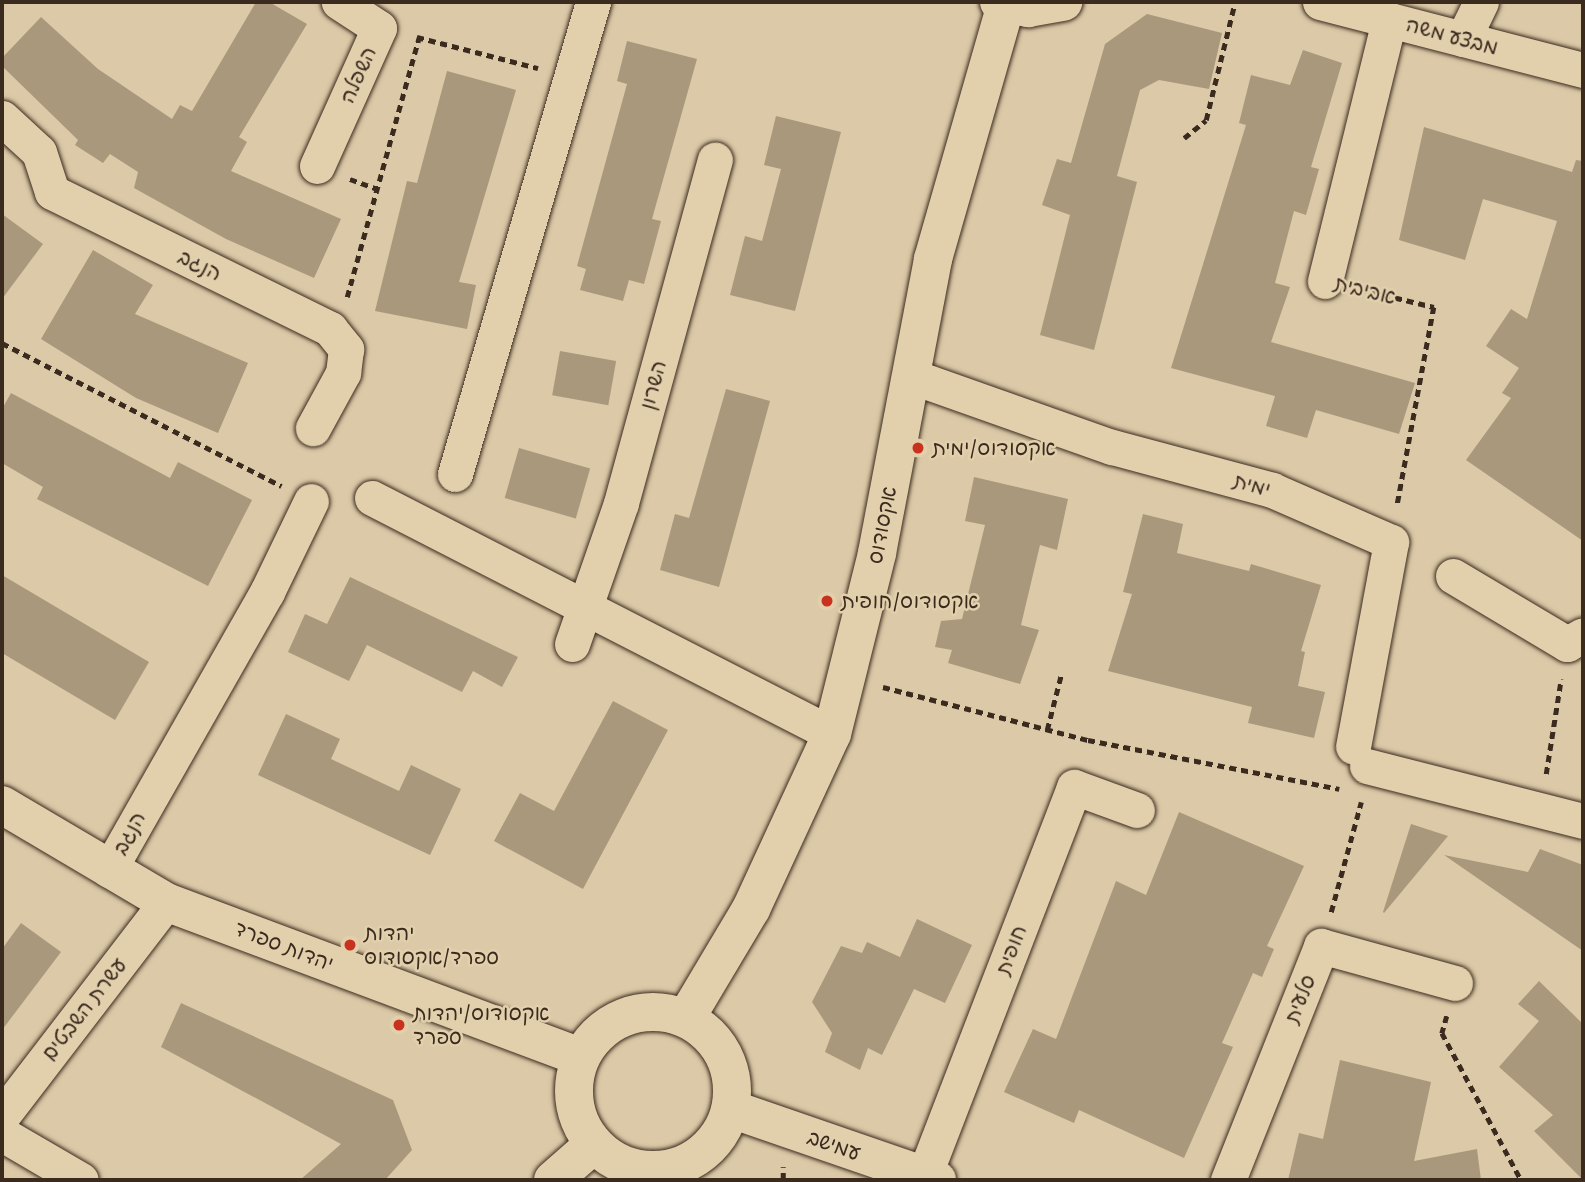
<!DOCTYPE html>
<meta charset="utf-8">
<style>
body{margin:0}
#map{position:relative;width:1585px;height:1182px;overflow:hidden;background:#dbc9a7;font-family:Delius,"Playpen Sans Hebrew",sans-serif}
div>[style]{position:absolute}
.building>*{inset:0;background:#aa987d;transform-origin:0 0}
.path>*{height:4.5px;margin-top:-2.25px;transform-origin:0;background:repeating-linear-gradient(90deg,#3b2a1e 0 7px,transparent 0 12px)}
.roads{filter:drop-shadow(0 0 2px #3b2a1e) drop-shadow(0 0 2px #3b2a1e)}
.street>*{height:35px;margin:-17.5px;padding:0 17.5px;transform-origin:17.5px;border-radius:17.5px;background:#e2d0ad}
.secondary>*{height:38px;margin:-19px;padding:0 19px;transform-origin:19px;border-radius:19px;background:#e2d0ad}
.secondary>.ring{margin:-19px;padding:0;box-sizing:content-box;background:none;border:38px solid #e2d0ad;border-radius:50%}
.dots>*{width:19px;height:19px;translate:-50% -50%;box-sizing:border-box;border:4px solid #e2d0ad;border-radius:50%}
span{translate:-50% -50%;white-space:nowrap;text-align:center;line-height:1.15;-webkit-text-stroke:5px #e2d0ad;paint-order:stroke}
.street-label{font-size:21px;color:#3b2a1e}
.poi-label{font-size:21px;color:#3b2a1e}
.left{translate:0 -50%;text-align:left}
.frame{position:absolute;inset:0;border:4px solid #3b2a1e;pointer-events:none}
</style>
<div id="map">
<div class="building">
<div style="clip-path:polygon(256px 2px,269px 2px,307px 24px,239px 137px,247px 142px,231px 171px,341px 219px,314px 278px,226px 239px,134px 188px,138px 172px,110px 154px,103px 163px,75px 145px,78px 140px,2px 66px,2px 58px,41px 17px,98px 69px,172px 119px,180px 105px,192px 111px)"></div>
<div style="clip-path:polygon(1147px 14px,1222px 33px,1209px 89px,1159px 80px,1140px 90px,1117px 176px,1137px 182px,1094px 350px,1040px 335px,1070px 215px,1042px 205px,1057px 159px,1071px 163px,1105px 44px)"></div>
<div style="clip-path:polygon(627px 41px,697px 59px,652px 219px,661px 221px,644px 284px,629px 280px,623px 301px,580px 290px,586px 269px,577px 266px,627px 84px,617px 81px)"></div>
<div style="clip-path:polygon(1303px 50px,1342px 63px,1311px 167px,1319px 169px,1306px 215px,1294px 211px,1275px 283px,1290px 287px,1271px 342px,1415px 383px,1399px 434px,1316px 410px,1307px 438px,1266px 426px,1275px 396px,1171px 368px,1246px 125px,1239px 123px,1251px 75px,1290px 85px)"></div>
<div style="clip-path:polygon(447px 71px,516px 90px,459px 282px,476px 285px,467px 329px,375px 311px,407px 181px,417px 183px)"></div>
<div style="clip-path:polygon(776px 116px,841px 132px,795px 311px,730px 295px,745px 236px,762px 241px,781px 169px,764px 165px)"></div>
<div style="clip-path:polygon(1424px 127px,1572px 172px,1576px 160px,1583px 161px,1583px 541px,1466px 460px,1511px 398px,1502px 393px,1519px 368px,1486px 346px,1511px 309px,1527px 319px,1557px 221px,1483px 199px,1465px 260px,1399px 240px)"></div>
<div style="clip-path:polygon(2px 214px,43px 244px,2px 299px)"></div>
<div style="clip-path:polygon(93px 250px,153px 285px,135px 314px,248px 363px,218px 433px,136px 398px,41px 339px)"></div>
<div style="left:560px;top:351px;width:57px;height:45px;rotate:10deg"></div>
<div style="clip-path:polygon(726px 389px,770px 401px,719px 587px,660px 570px,675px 514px,689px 518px)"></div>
<div style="clip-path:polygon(11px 393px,170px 478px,178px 462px,252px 500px,208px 586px,37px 499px,43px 487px,2px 463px,2px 409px)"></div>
<div style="left:519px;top:448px;width:74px;height:52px;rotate:16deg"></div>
<div style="clip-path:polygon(974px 477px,1068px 499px,1057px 550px,1040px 545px,1021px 625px,1039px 630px,1020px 684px,948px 663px,952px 650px,935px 647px,941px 621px,962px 619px,985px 525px,965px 521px)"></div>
<div style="clip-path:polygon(1143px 514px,1183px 524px,1177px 553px,1249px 571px,1251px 564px,1321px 585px,1301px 651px,1305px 652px,1298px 686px,1325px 692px,1314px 738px,1248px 723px,1252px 707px,1108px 671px,1132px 594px,1123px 592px)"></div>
<div style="clip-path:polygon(2px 575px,149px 662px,115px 720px,2px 653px)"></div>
<div style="clip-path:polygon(350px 577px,518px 657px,502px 687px,473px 671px,462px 692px,367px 645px,349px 681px,288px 652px,305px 614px,327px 624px)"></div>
<div style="clip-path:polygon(613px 701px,668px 730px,583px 889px,494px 841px,520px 793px,554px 811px)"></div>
<div style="clip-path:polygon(286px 714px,340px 739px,331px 759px,399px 791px,411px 765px,461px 789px,430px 855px,258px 775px)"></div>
<div style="clip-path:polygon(1179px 812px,1304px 866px,1267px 946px,1274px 949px,1262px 977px,1253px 973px,1222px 1043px,1233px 1047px,1184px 1158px,1079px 1110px,1074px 1123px,1004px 1092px,1033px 1029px,1056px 1039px,1116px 881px,1146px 895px)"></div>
<div style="clip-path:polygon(1411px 824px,1448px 836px,1384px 913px,1383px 912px)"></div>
<div style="clip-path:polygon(1540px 849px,1583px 865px,1583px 951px,1444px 855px,1528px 872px)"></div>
<div style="clip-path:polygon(917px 919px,972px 945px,945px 1003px,914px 989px,882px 1055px,868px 1048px,860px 1070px,825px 1052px,832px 1033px,812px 1002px,841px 946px,862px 953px,867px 942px,900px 957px)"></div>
<div style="clip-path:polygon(21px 923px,61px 952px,2px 1030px,2px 949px)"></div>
<div style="clip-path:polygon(1539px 981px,1583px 1024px,1583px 1180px,1534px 1131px,1553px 1115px,1499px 1067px,1539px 1021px,1518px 1004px)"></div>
<div style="clip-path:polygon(181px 1003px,393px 1100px,412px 1150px,385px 1180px,300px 1180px,341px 1144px,161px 1047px)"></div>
<div style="clip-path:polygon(1340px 1060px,1431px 1082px,1414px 1161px,1477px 1149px,1481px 1180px,1288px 1180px,1299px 1133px,1323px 1139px)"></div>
</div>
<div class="path">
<div style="left:417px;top:37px;width:125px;rotate:14.4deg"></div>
<div style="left:1184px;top:138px;width:28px;rotate:-39deg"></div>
<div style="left:1206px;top:120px;width:122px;rotate:-76.2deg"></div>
<div style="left:350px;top:179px;width:29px;rotate:20deg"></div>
<div style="left:1360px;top:289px;width:76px;rotate:13.7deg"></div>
<div style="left:1434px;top:307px;width:202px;rotate:100.5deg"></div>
<div style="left:347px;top:297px;width:270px;rotate:-74.5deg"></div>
<div style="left:2px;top:343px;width:314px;rotate:27.1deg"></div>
<div style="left:883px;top:687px;width:212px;rotate:14.5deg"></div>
<div style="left:1088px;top:740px;width:256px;rotate:11deg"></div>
<div style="left:1047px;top:730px;width:57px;rotate:-75.7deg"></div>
<div style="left:1546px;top:774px;width:96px;rotate:-81deg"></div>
<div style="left:1331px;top:912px;width:114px;rotate:-74.7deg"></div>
<div style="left:1447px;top:1016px;width:18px;rotate:106deg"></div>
<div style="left:1442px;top:1033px;width:167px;rotate:61.7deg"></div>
<div style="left:783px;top:1180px;width:13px;rotate:-90deg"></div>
</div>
<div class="roads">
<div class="street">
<div style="left:1320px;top:2px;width:272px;rotate:14.5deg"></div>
<div style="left:1463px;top:39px;width:41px;rotate:-64.1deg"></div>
<div style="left:2px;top:118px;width:50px;rotate:42.6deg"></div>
<div style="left:39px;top:152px;width:42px;rotate:72deg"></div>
<div style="left:52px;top:192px;width:310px;rotate:26.2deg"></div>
<div style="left:330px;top:329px;width:26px;rotate:51deg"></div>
<div style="left:346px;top:349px;width:24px;rotate:97deg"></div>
<div style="left:343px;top:373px;width:63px;rotate:118.6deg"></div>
<div style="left:317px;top:166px;width:151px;rotate:-65.8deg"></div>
<div style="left:379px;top:28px;width:48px;rotate:-147deg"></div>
<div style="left:1325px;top:281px;width:269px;rotate:-76.2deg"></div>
<div style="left:911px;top:376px;width:213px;rotate:19.5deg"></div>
<div style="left:1112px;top:447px;width:166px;rotate:15deg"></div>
<div style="left:1272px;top:490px;width:130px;rotate:23.6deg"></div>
<div style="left:1391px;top:542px;width:208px;rotate:100.5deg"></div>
<div style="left:455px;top:474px;width:492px;rotate:-73.7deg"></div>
<div style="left:372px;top:498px;width:517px;rotate:27.16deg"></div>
<div style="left:1453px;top:576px;width:133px;rotate:30.8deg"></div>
<div style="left:1567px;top:644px;width:18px;rotate:-29deg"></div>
<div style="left:572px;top:644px;width:149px;rotate:-70.8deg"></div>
<div style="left:621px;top:503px;width:356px;rotate:-74.7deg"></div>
<div style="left:1367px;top:766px;width:223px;rotate:14.3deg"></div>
<div style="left:109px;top:870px;width:320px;rotate:-60.4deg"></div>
<div style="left:267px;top:592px;width:101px;rotate:-64.2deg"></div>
<div style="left:2px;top:1116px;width:270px;rotate:-52.5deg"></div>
<div style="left:2px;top:1134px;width:91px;rotate:30.2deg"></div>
<div style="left:924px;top:1176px;width:417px;rotate:-68.9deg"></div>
<div style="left:1074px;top:787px;width:67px;rotate:20.1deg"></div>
<div style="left:1228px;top:1180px;width:252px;rotate:-68.3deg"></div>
<div style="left:1321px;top:946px;width:139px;rotate:15.4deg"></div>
</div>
<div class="secondary">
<div style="left:999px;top:2px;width:30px;rotate:12deg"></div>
<div style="left:1028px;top:8px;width:36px;rotate:-10deg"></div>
<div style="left:2px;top:805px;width:191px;rotate:30.6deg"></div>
<div style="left:166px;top:902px;width:442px;rotate:20.5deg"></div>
<div class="ring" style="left:574px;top:1012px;width:120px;height:120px"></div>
<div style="left:686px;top:1018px;width:127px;rotate:-59.2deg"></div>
<div style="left:751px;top:909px;width:193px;rotate:-65.2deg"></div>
<div style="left:832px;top:734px;width:187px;rotate:-76deg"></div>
<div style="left:877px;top:553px;width:299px;rotate:-79.2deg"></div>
<div style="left:933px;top:259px;width:264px;rotate:-74deg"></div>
<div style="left:731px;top:1109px;width:218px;rotate:19deg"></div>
<div style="left:553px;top:1180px;width:53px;rotate:-41.2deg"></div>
</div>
</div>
<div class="dots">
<div style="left:918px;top:448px;background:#c8321e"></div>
<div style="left:827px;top:601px;background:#c8321e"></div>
<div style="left:350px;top:945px;background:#c8321e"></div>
<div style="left:399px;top:1025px;background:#c8321e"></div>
</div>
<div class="street-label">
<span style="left:1452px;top:36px;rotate:15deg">מבצע משה</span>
<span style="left:358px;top:75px;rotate:-66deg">השפלה</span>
<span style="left:200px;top:265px;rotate:26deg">הנגב</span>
<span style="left:1365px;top:290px;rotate:14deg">אביבית</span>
<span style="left:653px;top:385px;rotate:-75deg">השרון</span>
<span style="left:1252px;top:485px;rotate:16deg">ימית</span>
<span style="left:882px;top:525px;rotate:-79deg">אקסודוס</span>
<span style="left:129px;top:833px;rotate:-62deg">הנגב</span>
<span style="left:284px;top:946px;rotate:21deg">יהדות ספרד</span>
<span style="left:1011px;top:950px;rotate:-69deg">חופית</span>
<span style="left:1300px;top:999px;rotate:-68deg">סלעית</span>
<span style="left:84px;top:1009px;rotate:-52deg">עשרת השבטים</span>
<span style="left:834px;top:1145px;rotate:19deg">עמישב</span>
</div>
<div class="poi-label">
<span class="left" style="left:932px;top:448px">אקסודוס/ימית</span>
<span class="left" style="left:841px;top:601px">אקסודוס/חופית</span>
<span class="left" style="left:364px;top:945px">יהדות<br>ספרד/אקסודוס</span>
<span class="left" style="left:413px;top:1025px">אקסודוס/יהדות<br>ספרד</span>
</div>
<div class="frame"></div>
</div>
